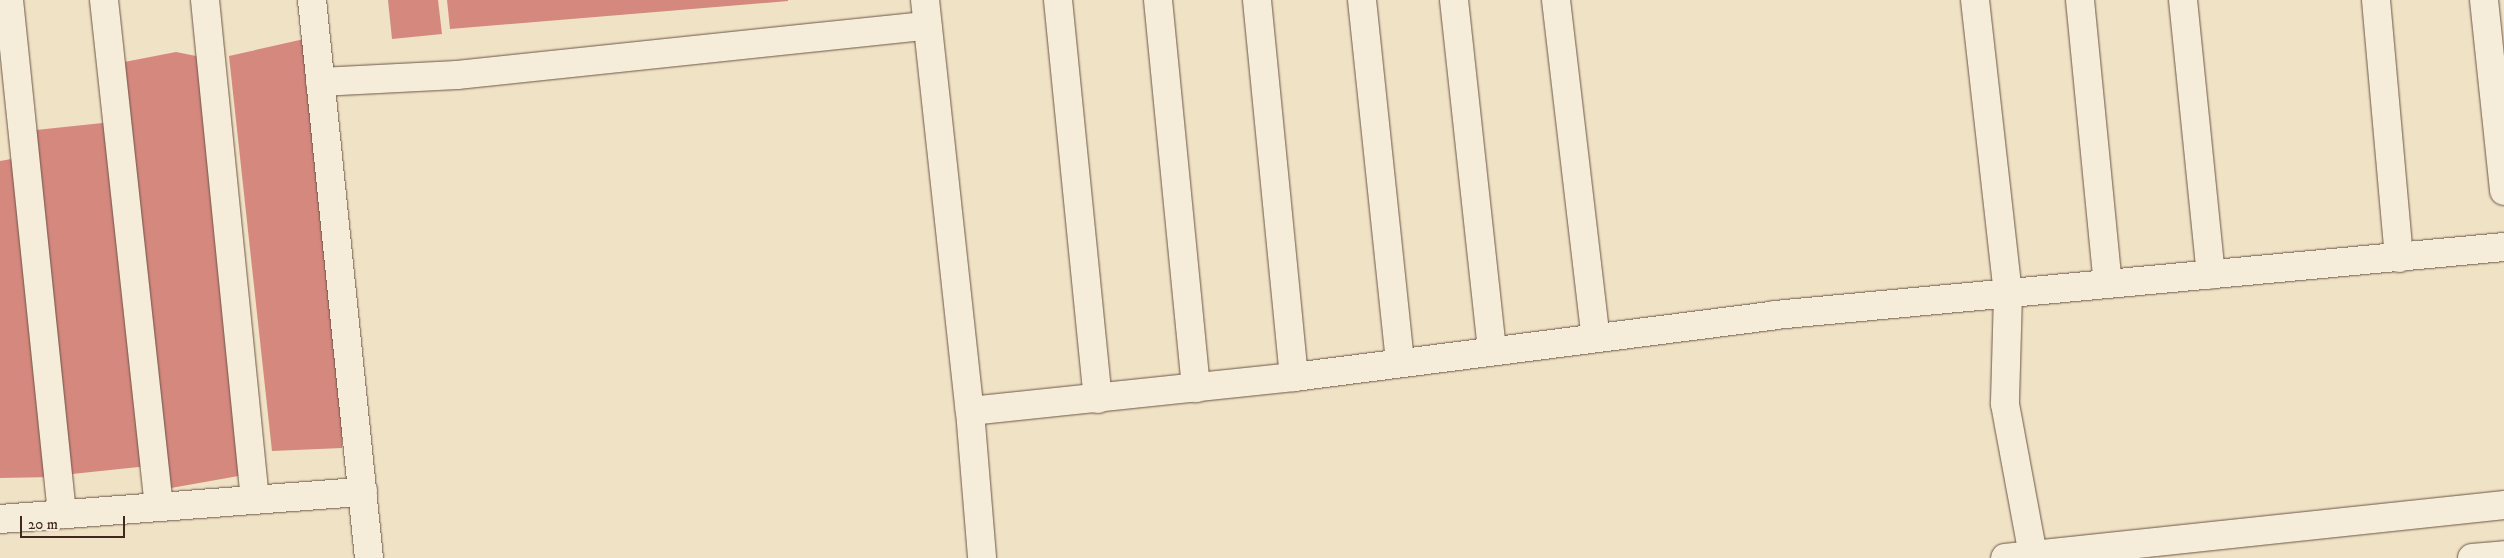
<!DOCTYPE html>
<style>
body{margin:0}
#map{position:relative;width:2504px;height:558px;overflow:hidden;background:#f0e2c4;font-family:"IM FELL DW Pica",serif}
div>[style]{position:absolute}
.building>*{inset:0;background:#d5887e;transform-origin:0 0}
.roads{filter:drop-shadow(0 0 1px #6d5648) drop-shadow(0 0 1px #6d5648)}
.minor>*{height:28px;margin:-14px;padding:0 14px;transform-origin:14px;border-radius:14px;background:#f5ecd9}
span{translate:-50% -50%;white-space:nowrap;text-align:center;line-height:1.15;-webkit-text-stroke:5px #f5ecd9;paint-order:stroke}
.scale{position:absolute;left:20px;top:516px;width:105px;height:22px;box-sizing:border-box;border:2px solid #41281f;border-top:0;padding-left:6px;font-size:15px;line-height:18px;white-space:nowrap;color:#41281f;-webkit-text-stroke:4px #f5ecd9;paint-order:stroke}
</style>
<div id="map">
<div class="building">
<div style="clip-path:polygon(388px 0,438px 0,442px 34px,392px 39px)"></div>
<div style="clip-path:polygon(447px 0,788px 0,788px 1px,450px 29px)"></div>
<div style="clip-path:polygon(313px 37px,342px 412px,342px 448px,272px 451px,229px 56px)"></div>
<div style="clip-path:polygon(176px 52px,201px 57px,244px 475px,171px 488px,119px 63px)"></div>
<div style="left:112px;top:122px;width:346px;height:86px;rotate:84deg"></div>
<div style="clip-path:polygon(17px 158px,53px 477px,0 478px,0 161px)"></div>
</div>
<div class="roads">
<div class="minor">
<div style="left:9px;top:0;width:517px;rotate:84.11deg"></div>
<div style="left:104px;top:0;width:510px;rotate:83.81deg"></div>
<div style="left:205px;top:0;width:502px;rotate:84.29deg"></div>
<div style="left:312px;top:0;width:561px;rotate:84.17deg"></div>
<div style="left:925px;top:0;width:413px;rotate:83.8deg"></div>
<div style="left:970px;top:411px;width:147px;rotate:85.3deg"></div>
<div style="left:1058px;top:0;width:401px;rotate:84.3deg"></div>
<div style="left:1158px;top:0;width:390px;rotate:84.4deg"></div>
<div style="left:1257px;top:0;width:379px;rotate:84.4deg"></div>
<div style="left:1362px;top:0;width:365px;rotate:84deg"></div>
<div style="left:1454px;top:0;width:353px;rotate:83.8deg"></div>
<div style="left:1556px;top:0;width:340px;rotate:83.3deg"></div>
<div style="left:1975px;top:0;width:296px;rotate:83.6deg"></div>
<div style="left:2008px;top:294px;width:110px;rotate:91.6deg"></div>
<div style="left:2005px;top:404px;width:154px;rotate:79.5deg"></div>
<div style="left:2080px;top:0;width:285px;rotate:84.4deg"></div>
<div style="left:2183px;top:0;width:276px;rotate:84.2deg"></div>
<div style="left:2376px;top:0;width:259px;rotate:84.9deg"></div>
<div style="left:2484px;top:0;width:192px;rotate:84deg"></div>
<div style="left:320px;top:82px;width:137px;rotate:-2.9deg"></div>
<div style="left:457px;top:75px;width:473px;rotate:-6deg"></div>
<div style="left:970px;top:411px;width:326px;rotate:-6deg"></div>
<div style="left:1294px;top:377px;width:485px;rotate:-7.3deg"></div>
<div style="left:1775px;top:315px;width:732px;rotate:-5.33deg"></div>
<div style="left:0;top:519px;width:364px;rotate:-4.3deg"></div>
<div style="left:2005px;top:558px;width:502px;rotate:-6.06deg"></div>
<div style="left:2472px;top:558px;width:32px;rotate:-5deg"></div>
</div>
</div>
<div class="scale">20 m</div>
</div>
